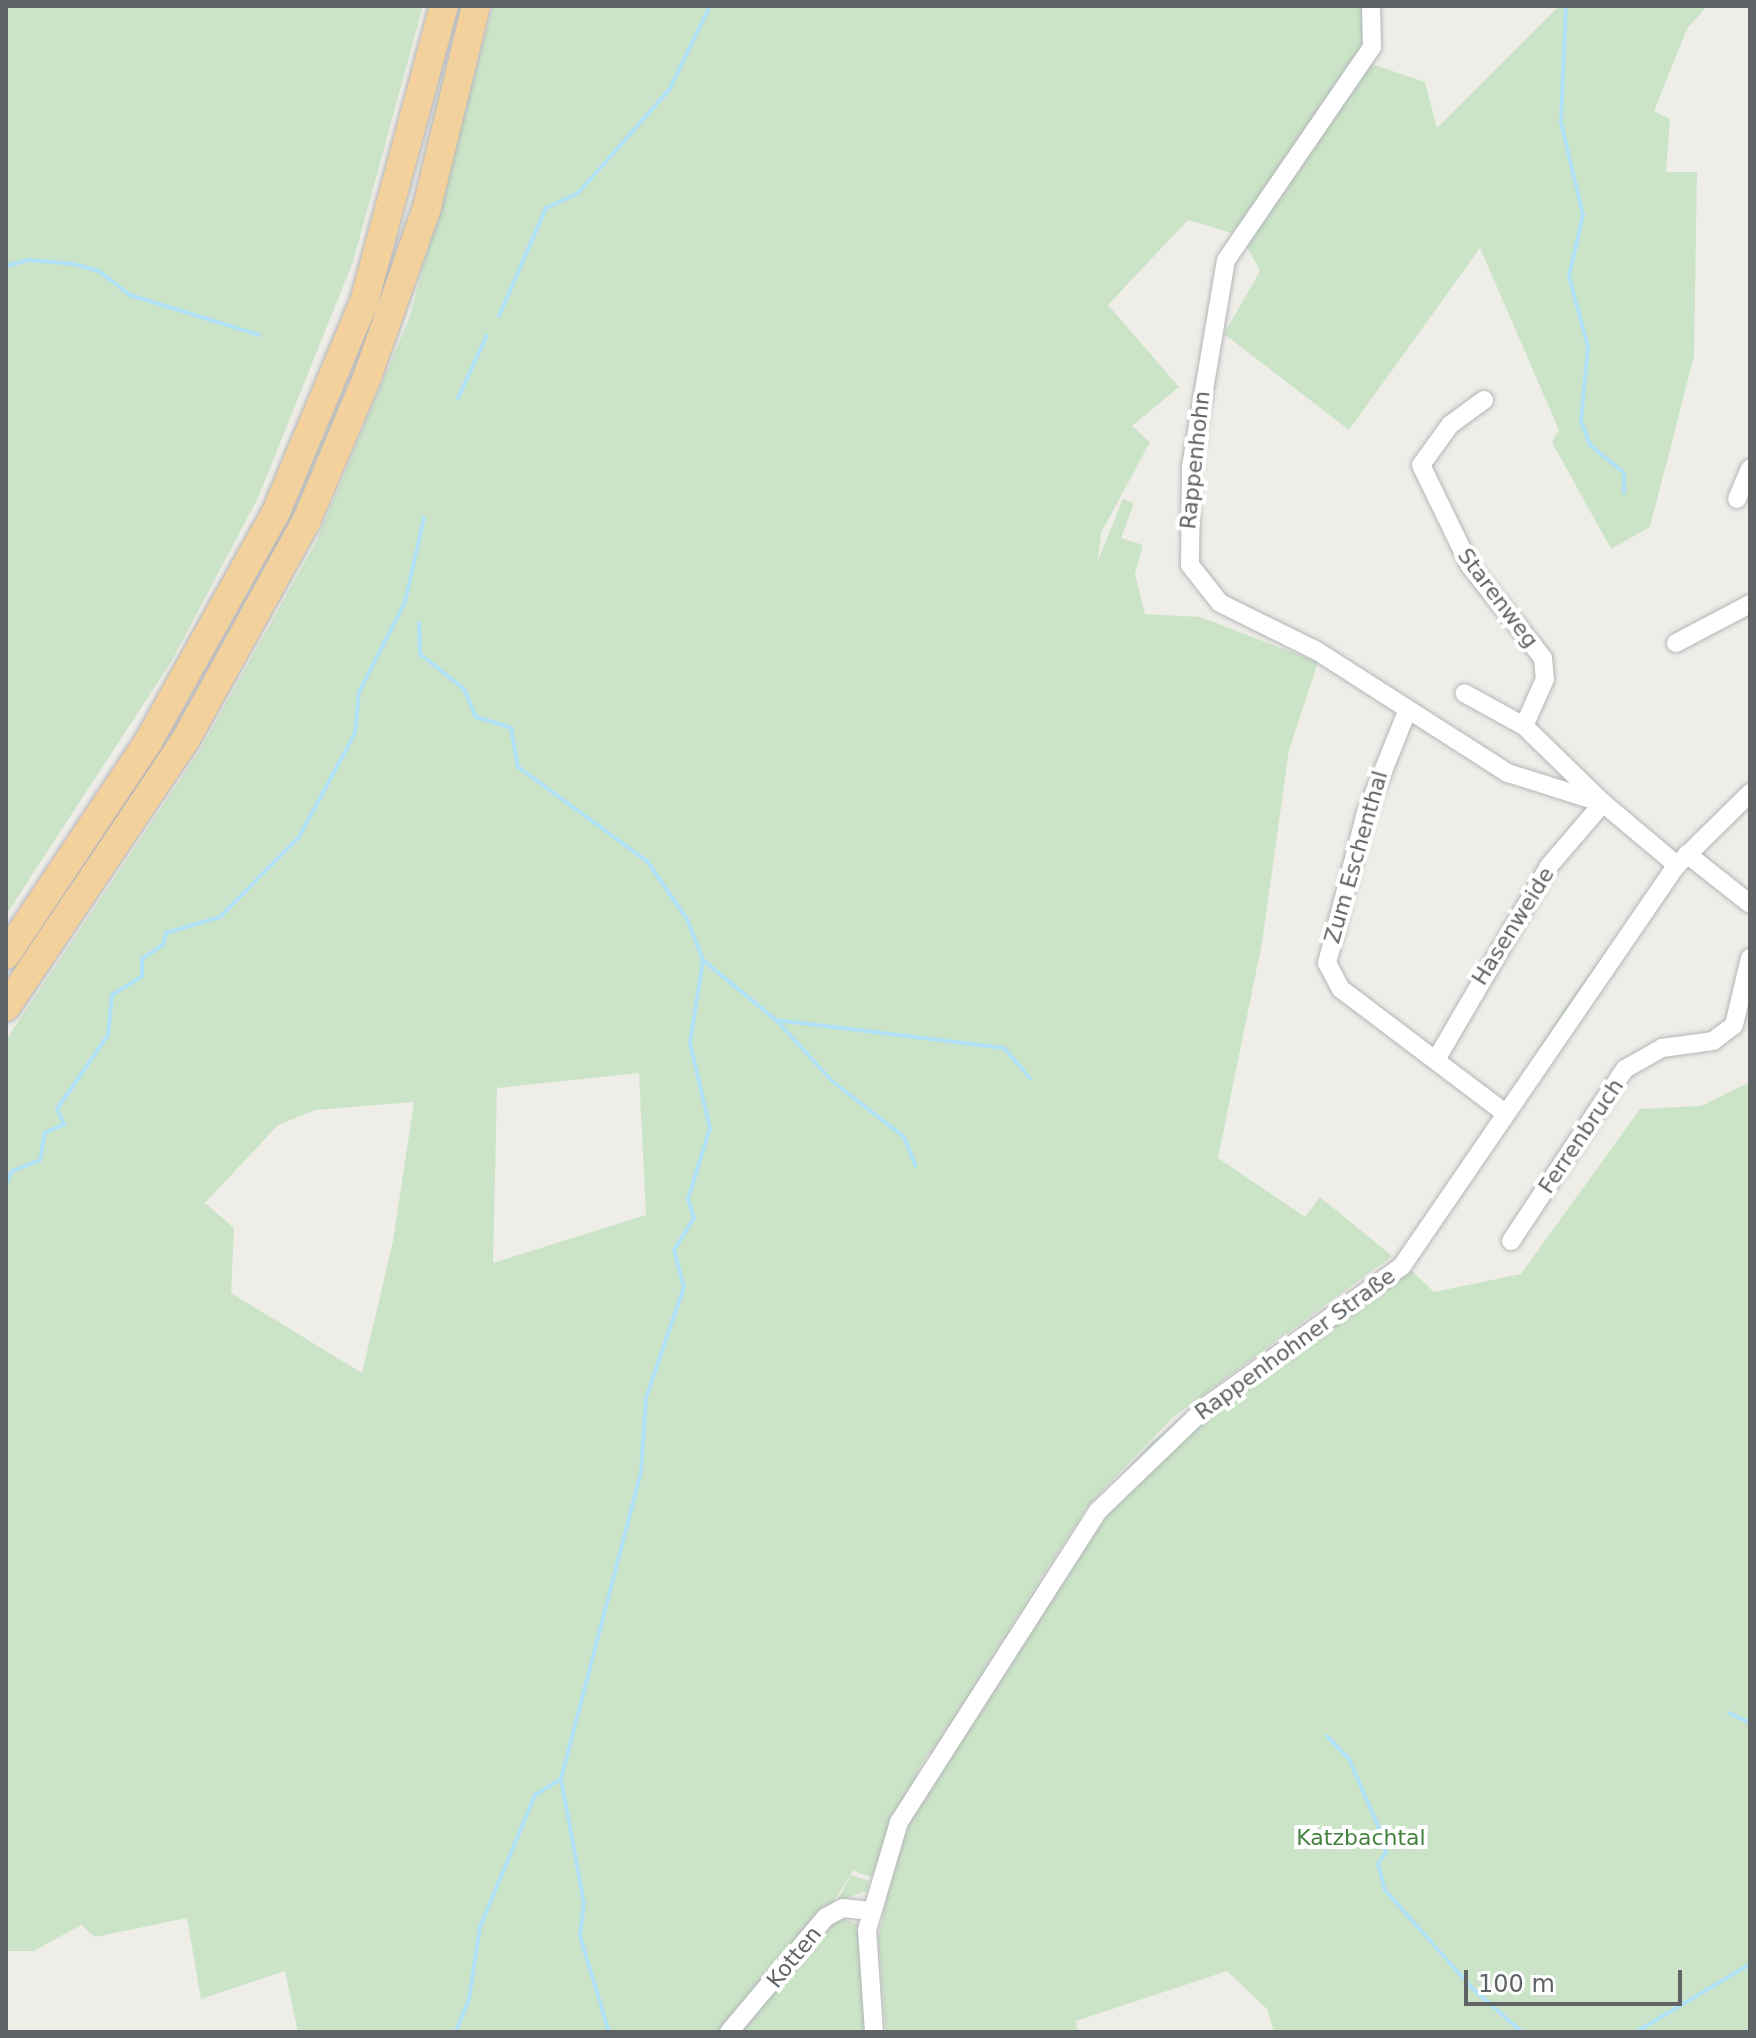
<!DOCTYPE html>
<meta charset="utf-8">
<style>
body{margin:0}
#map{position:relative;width:1756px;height:2038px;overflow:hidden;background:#efede8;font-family:"DejaVu Sans",sans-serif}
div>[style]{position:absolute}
.green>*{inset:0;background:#cbe4c7}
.stream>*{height:4px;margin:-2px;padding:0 2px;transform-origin:2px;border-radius:2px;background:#b0e1f7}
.roads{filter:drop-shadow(0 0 2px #b3b5b8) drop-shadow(0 0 2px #b3b5b8)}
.minor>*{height:18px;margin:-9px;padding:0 9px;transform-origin:9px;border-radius:9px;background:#fff}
.highway>*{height:28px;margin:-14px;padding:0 14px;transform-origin:14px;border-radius:14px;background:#f2d19c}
span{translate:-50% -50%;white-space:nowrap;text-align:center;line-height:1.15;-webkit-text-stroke:8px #fff;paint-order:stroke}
.street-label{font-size:22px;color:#5f6366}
.park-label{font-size:22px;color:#458440}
.frame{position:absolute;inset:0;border:8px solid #5f6366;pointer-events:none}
.scale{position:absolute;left:1464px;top:1970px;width:218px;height:36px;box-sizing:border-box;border:4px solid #5f6366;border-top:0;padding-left:10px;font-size:24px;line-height:28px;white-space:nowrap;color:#5f6366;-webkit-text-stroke:6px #fff;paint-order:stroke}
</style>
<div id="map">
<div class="green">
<div style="clip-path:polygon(6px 6px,423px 6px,353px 262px,258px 498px,171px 662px,6px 915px)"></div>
<div style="clip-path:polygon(evenodd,493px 6px,1371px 6px,1363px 61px,1425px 82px,1437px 128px,1559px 6px,1707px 6px,1687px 29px,1654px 111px,1670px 119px,1666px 172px,1697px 172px,1694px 356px,1650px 527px,1611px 549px,1552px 442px,1559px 430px,1480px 248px,1349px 430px,1224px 334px,1260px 271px,1243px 239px,1286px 162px,1232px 233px,1188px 220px,1108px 305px,1179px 387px,1132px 426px,1150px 442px,1101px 533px,1098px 561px,1123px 499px,1134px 503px,1121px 538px,1143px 545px,1135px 574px,1145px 614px,1200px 617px,1318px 662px,1289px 750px,1262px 943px,1218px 1158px,1305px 1217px,1320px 1197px,1392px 1256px,1173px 1417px,1087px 1507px,830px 1907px,723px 2032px,298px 2032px,285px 1971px,201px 1999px,187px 1918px,95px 1937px,81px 1925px,34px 1951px,6px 1951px,6px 1040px,200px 750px,316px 542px,410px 316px,493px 6px,639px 1073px,646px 1215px,493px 1263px,497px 1088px,639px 1073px,493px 6px,414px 1102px,393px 1241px,362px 1373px,231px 1293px,234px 1228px,205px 1203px,278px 1125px,315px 1110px,414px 1102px)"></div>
<div style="clip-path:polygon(1661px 875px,1509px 1096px,1562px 1012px)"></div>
<div style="clip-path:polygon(1750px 1082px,1750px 2032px,1274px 2032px,1267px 2009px,1227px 1971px,1076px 2021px,1078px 2032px,886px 2032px,878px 1937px,904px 1824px,1116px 1502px,1211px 1413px,1410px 1269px,1434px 1292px,1521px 1274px,1640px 1109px,1701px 1106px)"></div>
<div style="clip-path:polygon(1200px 1401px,1153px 1445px,1097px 1502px,1149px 1444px)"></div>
<div style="clip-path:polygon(1088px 1512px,931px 1754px,929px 1753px,1033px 1593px)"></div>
<div style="clip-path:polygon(921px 1765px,871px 1877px,859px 1873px,854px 1870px)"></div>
<div style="clip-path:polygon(851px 1875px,869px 1881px,867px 1891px,837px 1901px)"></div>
<div style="clip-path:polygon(839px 1918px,860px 1925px,868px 2032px,737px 2032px)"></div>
</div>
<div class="stream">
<div style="left:1566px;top:6px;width:116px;rotate:92.5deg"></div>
<div style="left:1561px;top:122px;width:96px;rotate:76.7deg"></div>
<div style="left:1583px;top:215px;width:63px;rotate:102.9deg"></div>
<div style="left:1569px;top:276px;width:73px;rotate:75deg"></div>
<div style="left:1588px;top:347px;width:74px;rotate:95.4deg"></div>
<div style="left:1581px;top:421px;width:26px;rotate:69deg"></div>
<div style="left:1590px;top:445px;width:44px;rotate:39.5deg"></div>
<div style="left:1624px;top:473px;width:20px;rotate:90deg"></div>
<div style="left:6px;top:266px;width:24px;rotate:-15deg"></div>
<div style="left:29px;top:260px;width:44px;rotate:5.2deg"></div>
<div style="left:73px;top:264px;width:27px;rotate:15deg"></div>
<div style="left:99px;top:271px;width:39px;rotate:38deg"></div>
<div style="left:130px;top:295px;width:135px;rotate:17.2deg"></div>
<div style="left:499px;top:316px;width:118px;rotate:-66.5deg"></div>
<div style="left:546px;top:208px;width:35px;rotate:-25deg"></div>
<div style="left:578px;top:193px;width:137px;rotate:-48.5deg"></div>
<div style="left:669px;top:90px;width:93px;rotate:-64deg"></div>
<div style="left:458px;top:398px;width:69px;rotate:-65.3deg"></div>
<div style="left:419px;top:623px;width:31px;rotate:88deg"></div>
<div style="left:420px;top:654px;width:56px;rotate:38.5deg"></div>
<div style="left:464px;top:689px;width:30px;rotate:67deg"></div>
<div style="left:476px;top:717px;width:37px;rotate:17deg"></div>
<div style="left:511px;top:728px;width:40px;rotate:80deg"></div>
<div style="left:518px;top:767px;width:160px;rotate:36.1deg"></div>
<div style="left:647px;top:861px;width:70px;rotate:55.4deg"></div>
<div style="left:687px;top:919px;width:44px;rotate:68.7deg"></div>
<div style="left:703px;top:960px;width:84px;rotate:98.9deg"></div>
<div style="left:690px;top:1043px;width:87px;rotate:76.8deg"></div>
<div style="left:710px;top:1128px;width:74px;rotate:107.2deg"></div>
<div style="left:688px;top:1199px;width:20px;rotate:72deg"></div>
<div style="left:694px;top:1218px;width:38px;rotate:122deg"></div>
<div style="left:674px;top:1250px;width:38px;rotate:75deg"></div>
<div style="left:684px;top:1287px;width:117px;rotate:108.9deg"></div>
<div style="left:646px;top:1398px;width:74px;rotate:93.9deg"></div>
<div style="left:641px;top:1472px;width:317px;rotate:104.6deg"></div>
<div style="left:561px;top:1779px;width:31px;rotate:148deg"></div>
<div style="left:535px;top:1795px;width:143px;rotate:112.6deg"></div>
<div style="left:480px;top:1927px;width:73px;rotate:98.7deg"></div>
<div style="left:469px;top:1999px;width:35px;rotate:112deg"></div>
<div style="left:704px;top:961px;width:93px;rotate:39.3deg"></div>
<div style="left:776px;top:1020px;width:230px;rotate:7deg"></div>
<div style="left:1004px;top:1048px;width:40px;rotate:49deg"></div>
<div style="left:778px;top:1022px;width:80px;rotate:47.5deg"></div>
<div style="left:832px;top:1081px;width:91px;rotate:37.9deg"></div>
<div style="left:904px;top:1137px;width:31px;rotate:68deg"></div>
<div style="left:6px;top:1185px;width:15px;rotate:-67deg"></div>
<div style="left:12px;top:1171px;width:30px;rotate:-21deg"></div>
<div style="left:40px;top:1160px;width:27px;rotate:-80deg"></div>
<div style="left:45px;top:1133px;width:21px;rotate:-25deg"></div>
<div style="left:64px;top:1124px;width:17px;rotate:-115deg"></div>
<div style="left:57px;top:1109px;width:90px;rotate:-55.4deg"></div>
<div style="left:108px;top:1035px;width:40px;rotate:-84.3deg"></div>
<div style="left:112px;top:995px;width:36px;rotate:-32deg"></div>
<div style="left:142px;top:976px;width:17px;rotate:-90deg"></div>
<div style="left:142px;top:959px;width:25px;rotate:-34deg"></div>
<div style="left:163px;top:945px;width:12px;rotate:-76deg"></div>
<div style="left:166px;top:933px;width:56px;rotate:-16.5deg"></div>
<div style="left:220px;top:917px;width:112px;rotate:-45.4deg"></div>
<div style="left:299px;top:837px;width:118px;rotate:-61.7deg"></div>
<div style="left:355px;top:733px;width:41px;rotate:-84.4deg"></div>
<div style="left:359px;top:692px;width:101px;rotate:-62.9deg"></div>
<div style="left:405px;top:602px;width:86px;rotate:-77.3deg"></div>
<div style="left:1729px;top:1713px;width:23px;rotate:25deg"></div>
<div style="left:1327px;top:1736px;width:32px;rotate:46deg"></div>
<div style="left:1349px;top:1759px;width:68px;rotate:66.5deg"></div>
<div style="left:1376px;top:1821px;width:33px;rotate:72deg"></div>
<div style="left:1386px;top:1852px;width:14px;rotate:124deg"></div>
<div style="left:1378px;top:1864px;width:27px;rotate:75deg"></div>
<div style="left:1385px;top:1890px;width:131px;rotate:48.4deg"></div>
<div style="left:1472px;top:1988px;width:67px;rotate:41.3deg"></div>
<div style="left:561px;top:1779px;width:126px;rotate:79.5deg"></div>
<div style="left:584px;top:1903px;width:33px;rotate:97deg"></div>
<div style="left:580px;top:1936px;width:100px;rotate:73.2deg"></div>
<div style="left:1636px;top:2032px;width:133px;rotate:-30.8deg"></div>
</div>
<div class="roads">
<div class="minor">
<div style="left:1371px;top:6px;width:41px;rotate:88.6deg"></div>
<div style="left:1372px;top:47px;width:258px;rotate:124.4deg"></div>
<div style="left:1226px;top:260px;width:211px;rotate:99.6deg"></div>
<div style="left:1191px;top:468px;width:97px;rotate:90.6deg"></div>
<div style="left:1190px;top:565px;width:48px;rotate:51.7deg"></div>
<div style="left:1220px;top:603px;width:108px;rotate:26.3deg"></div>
<div style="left:1317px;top:651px;width:227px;rotate:32.6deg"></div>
<div style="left:1508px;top:773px;width:100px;rotate:17.5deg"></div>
<div style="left:1603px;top:803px;width:97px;rotate:40deg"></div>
<div style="left:1484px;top:400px;width:42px;rotate:143.7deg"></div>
<div style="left:1450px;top:425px;width:49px;rotate:125.9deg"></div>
<div style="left:1421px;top:465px;width:112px;rotate:64.1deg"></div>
<div style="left:1470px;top:566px;width:117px;rotate:51.6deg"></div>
<div style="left:1543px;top:658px;width:21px;rotate:85deg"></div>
<div style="left:1545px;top:679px;width:51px;rotate:114.1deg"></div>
<div style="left:1737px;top:499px;width:33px;rotate:-67deg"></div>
<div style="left:1676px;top:643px;width:84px;rotate:-27.8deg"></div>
<div style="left:1406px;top:714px;width:110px;rotate:111.9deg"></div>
<div style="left:1365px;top:816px;width:152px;rotate:104.5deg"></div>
<div style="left:1327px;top:963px;width:30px;rotate:62deg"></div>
<div style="left:1341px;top:989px;width:206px;rotate:37.1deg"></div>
<div style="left:1687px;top:854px;width:80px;rotate:38.4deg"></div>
<div style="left:1437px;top:1058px;width:222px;rotate:-59.7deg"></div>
<div style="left:1549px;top:866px;width:83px;rotate:-49.4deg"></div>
<div style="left:1603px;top:803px;width:110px;rotate:-135.7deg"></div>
<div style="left:1524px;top:726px;width:68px;rotate:-151.2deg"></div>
<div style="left:1511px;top:1241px;width:206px;rotate:-56.5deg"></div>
<div style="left:1625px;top:1069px;width:43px;rotate:-29.6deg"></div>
<div style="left:1662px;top:1048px;width:51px;rotate:-7.8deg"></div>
<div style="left:1713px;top:1041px;width:26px;rotate:-37deg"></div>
<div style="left:1734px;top:1025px;width:69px;rotate:-76.6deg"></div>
<div style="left:729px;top:2032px;width:150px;rotate:-49.9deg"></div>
<div style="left:826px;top:1917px;width:19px;rotate:-28deg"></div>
<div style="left:843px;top:1908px;width:28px;rotate:6deg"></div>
<div style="left:874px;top:2032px;width:102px;rotate:-93.9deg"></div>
<div style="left:867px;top:1930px;width:113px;rotate:-73.5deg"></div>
<div style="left:899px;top:1822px;width:369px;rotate:-57.4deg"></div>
<div style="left:1098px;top:1511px;width:153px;rotate:-43.9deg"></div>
<div style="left:1208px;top:1405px;width:239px;rotate:-35.6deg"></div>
<div style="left:1402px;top:1266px;width:486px;rotate:-55.6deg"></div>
<div style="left:1677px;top:865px;width:103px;rotate:-44.6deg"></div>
</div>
<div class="highway">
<div style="left:6px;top:955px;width:256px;rotate:-56.3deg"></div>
<div style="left:148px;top:742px;width:263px;rotate:-60.9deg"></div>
<div style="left:276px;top:512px;width:228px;rotate:-67.3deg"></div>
<div style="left:364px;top:302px;width:307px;rotate:-74.9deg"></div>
<div style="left:6px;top:1007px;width:323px;rotate:-56.1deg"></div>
<div style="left:186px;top:739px;width:248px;rotate:-61.1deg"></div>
<div style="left:306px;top:522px;width:160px;rotate:-67.1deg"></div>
<div style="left:368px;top:375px;width:178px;rotate:-70.6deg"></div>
<div style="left:427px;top:207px;width:207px;rotate:-76.3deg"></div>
</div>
</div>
<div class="street-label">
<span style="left:1195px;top:460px;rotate:-84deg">Rappenhohn</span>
<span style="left:1498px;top:598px;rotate:53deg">Starenweg</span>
<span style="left:1356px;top:857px;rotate:-74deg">Zum Eschenthal</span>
<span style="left:1513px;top:926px;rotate:-58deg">Hasenweide</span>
<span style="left:1581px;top:1136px;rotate:-56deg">Ferrenbruch</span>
<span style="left:1295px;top:1344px;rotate:-36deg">Rappenhohner Straße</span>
<span style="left:794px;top:1957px;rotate:-51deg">Kotten</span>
</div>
<div class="park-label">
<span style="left:1361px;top:1838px">Katzbachtal</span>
</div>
<div class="frame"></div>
<div class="scale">100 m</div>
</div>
